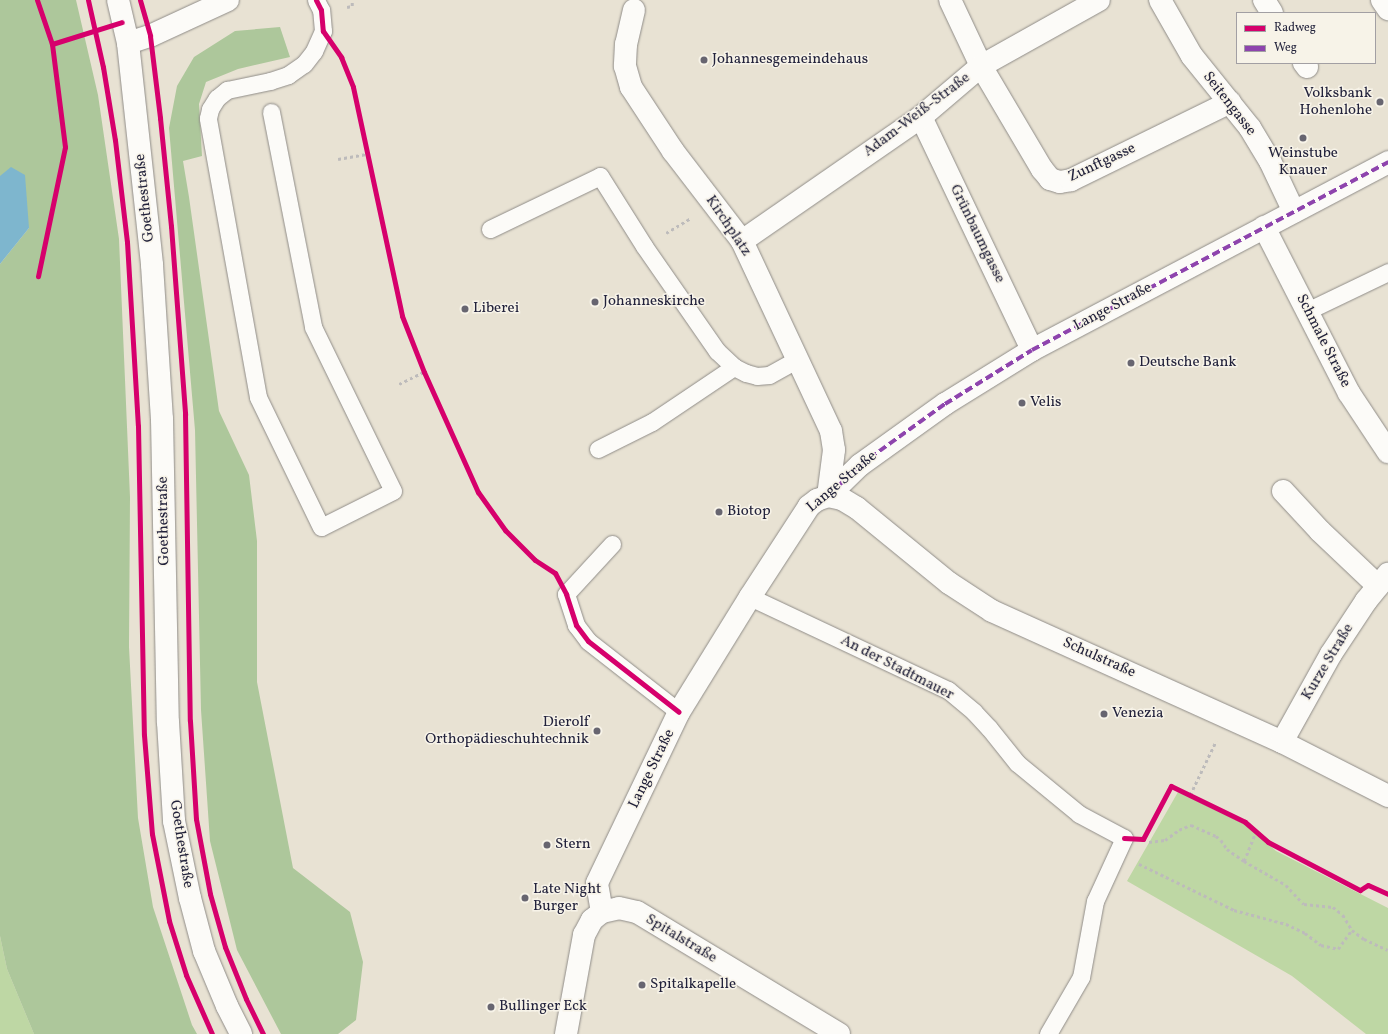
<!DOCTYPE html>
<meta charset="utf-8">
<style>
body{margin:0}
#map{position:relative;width:1388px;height:1034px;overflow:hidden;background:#e8e2d3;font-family:Vollkorn,serif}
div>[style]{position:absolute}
.green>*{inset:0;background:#bed7a4}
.forest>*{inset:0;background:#adc79b}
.water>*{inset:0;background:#7eb6ce}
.path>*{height:2.5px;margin-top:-1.25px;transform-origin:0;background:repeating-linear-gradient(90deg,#bdbbbb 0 3px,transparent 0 6px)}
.roads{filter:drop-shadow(0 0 1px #8f8c88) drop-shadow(0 0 1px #8f8c88)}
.lane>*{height:17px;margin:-8.5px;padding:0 8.5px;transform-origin:8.5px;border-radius:8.5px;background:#fcfbf8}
.street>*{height:22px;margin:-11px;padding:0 11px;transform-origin:11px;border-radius:11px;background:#fcfbf8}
.primary>*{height:22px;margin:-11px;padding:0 11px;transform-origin:11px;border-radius:11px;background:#fcfbf8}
.quiet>*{height:4px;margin-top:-2px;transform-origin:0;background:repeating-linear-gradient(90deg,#8e44ad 0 8px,transparent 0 12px)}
.cycleway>*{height:5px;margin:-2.5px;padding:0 2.5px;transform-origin:2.5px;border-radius:2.5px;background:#d6006c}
.dots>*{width:11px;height:11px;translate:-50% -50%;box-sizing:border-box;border:2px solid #f7f3e8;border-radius:50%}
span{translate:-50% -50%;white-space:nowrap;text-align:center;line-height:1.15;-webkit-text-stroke:3px #f7f3e8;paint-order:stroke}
.poi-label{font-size:15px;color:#22223b}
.left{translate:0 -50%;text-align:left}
.right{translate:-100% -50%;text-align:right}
.street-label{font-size:15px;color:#22223b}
.legend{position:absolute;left:1236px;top:12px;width:140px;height:52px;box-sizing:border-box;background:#f7f3e8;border:1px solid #a29fa3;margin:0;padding:5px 7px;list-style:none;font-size:12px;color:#22223b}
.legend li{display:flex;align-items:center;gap:8px;height:20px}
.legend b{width:20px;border:1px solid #a29fa3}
</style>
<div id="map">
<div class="green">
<div style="clip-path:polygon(1178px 792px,1246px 825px,1276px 851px,1388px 908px,1388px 1034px,1366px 1034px,1292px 976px,1127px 881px)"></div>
<div style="clip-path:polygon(0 936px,7px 969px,34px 1034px,0 1034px)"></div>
</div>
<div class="forest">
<div style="clip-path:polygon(0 0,76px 0,98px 95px,119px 239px,130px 497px,129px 647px,138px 818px,153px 907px,192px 1025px,197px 1034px,34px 1034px,7px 969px,0 936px,0 264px,29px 228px,0 176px)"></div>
<div style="clip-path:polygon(280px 27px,290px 57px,238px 69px,206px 82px,199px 104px,202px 156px,183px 161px,189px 197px,219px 411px,249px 475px,257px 541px,257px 682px,293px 868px,350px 912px,363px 962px,356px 1020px,338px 1034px,281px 1034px,237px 950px,210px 841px,201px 710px,195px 430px,169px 128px,177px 86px,194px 57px,235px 31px)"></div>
</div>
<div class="water">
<div style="clip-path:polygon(11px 167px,25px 175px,29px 228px,0 264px,0 176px)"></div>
</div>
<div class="path">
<div style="left:347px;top:7px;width:5px;rotate:-11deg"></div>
<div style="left:352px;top:6px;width:6px;rotate:-90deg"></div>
<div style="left:338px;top:159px;width:29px;rotate:-10deg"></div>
<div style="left:666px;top:233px;width:29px;rotate:-31deg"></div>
<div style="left:399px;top:384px;width:28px;rotate:-26deg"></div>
<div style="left:1190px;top:795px;width:60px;rotate:-64.3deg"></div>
<div style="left:1148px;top:830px;width:50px;rotate:-62.4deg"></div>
<div style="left:1171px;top:786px;width:82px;rotate:25.9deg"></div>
<div style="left:1245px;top:822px;width:30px;rotate:41deg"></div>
<div style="left:1268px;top:842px;width:104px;rotate:27.6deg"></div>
<div style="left:1360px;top:890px;width:9px;rotate:-32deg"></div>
<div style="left:1368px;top:885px;width:22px;rotate:24deg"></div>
<div style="left:1149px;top:842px;width:16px;rotate:-7deg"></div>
<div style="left:1165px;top:840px;width:17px;rotate:-36deg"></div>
<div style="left:1179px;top:830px;width:13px;rotate:-23deg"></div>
<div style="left:1191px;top:825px;width:27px;rotate:24deg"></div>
<div style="left:1216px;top:836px;width:6px;rotate:39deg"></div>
<div style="left:1221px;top:840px;width:11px;rotate:56deg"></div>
<div style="left:1227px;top:849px;width:21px;rotate:35deg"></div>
<div style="left:1244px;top:861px;width:48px;rotate:29.7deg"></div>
<div style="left:1286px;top:885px;width:26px;rotate:47deg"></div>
<div style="left:1304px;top:904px;width:29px;rotate:6deg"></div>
<div style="left:1333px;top:907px;width:13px;rotate:39deg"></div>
<div style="left:1343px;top:915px;width:17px;rotate:59deg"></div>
<div style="left:1352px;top:930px;width:15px;rotate:37deg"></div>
<div style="left:1364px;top:939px;width:26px;rotate:25deg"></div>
<div style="left:1244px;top:861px;width:32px;rotate:-68deg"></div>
<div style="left:1139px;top:864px;width:106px;rotate:25.8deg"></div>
<div style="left:1234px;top:910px;width:54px;rotate:15.1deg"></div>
<div style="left:1286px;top:924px;width:21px;rotate:25deg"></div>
<div style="left:1305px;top:933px;width:20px;rotate:37deg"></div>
<div style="left:1321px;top:945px;width:17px;rotate:13deg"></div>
<div style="left:1338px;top:949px;width:24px;rotate:-54deg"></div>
</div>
<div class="roads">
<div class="lane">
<div style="left:271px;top:112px;width:219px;rotate:78.9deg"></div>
<div style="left:313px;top:327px;width:182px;rotate:64deg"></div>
<div style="left:393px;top:491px;width:80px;rotate:153.4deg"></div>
<div style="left:321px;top:527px;width:144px;rotate:-115.9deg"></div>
<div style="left:258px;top:397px;width:283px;rotate:-100.2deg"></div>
<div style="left:208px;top:118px;width:9px;rotate:-77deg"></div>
<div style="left:210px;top:109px;width:13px;rotate:-58deg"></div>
<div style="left:217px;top:98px;width:13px;rotate:-39deg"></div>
<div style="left:227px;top:90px;width:44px;rotate:-11.8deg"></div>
<div style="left:270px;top:81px;width:19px;rotate:-18deg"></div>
<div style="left:288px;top:75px;width:19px;rotate:-35deg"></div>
<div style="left:304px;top:64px;width:16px;rotate:-52deg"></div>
<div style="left:314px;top:51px;width:22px;rotate:-66deg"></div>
<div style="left:323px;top:31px;width:21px;rotate:-95deg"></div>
<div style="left:321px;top:10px;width:11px;rotate:-117deg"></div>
<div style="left:490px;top:229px;width:122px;rotate:-25.7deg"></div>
<div style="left:600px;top:176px;width:83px;rotate:57.8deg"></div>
<div style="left:644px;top:246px;width:128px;rotate:55.2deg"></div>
<div style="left:717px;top:351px;width:23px;rotate:43deg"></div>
<div style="left:734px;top:367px;width:13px;rotate:27deg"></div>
<div style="left:746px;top:373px;width:11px;rotate:15deg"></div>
<div style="left:757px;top:376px;width:12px;rotate:-5deg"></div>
<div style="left:769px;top:375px;width:33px;rotate:-29deg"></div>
<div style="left:1307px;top:311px;width:90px;rotate:-25.7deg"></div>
<div style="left:598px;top:449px;width:60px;rotate:-26.6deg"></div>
<div style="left:652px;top:422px;width:99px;rotate:-33.9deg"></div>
<div style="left:612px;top:544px;width:68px;rotate:132.6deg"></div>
<div style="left:566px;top:594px;width:33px;rotate:72deg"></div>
<div style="left:576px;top:625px;width:20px;rotate:53deg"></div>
<div style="left:588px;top:641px;width:115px;rotate:38deg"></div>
<div style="left:750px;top:597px;width:219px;rotate:25.2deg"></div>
<div style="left:948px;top:690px;width:34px;rotate:40deg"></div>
<div style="left:974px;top:712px;width:22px;rotate:47deg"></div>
<div style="left:989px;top:728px;width:45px;rotate:51.3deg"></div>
<div style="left:1017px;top:763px;width:80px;rotate:39.4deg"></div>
<div style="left:1079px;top:814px;width:51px;rotate:28.1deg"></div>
<div style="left:1124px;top:838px;width:69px;rotate:114.7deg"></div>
<div style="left:1095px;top:901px;width:77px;rotate:100.4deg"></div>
<div style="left:1081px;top:977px;width:66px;rotate:120.1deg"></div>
</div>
<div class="street">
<div style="left:950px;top:0;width:73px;rotate:64.8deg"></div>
<div style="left:981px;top:66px;width:120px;rotate:59.4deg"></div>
<div style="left:1042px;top:169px;width:13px;rotate:51deg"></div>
<div style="left:1050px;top:179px;width:10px;rotate:17deg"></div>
<div style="left:1060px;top:182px;width:11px;rotate:-10deg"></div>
<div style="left:1071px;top:180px;width:177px;rotate:-26.1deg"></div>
<div style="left:1160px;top:0;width:64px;rotate:60.3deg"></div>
<div style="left:1192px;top:56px;width:92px;rotate:51.1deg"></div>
<div style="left:1250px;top:128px;width:39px;rotate:59deg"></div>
<div style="left:1270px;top:161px;width:56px;rotate:64.8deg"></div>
<div style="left:1264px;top:0;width:15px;rotate:58deg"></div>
<div style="left:1382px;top:0;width:11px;rotate:56deg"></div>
<div style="left:634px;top:10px;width:35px;rotate:103deg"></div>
<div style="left:626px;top:44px;width:22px;rotate:93deg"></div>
<div style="left:625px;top:66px;width:22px;rotate:74deg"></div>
<div style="left:631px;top:87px;width:77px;rotate:56.7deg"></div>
<div style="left:673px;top:151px;width:113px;rotate:52.5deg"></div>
<div style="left:742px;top:241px;width:210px;rotate:64.9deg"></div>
<div style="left:831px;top:431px;width:19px;rotate:81deg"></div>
<div style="left:834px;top:450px;width:46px;rotate:97.4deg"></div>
<div style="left:128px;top:43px;width:23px;rotate:-18deg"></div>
<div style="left:150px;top:36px;width:86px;rotate:-24.8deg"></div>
<div style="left:1304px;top:63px;width:5px;rotate:53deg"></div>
<div style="left:921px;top:117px;width:258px;rotate:64.5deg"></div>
<div style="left:1264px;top:227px;width:186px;rotate:62.9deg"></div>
<div style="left:1349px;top:393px;width:71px;rotate:56.5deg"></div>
<div style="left:742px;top:241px;width:218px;rotate:-34.7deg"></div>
<div style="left:921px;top:117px;width:79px;rotate:-40.4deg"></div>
<div style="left:981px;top:66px;width:135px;rotate:-29.2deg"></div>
<div style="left:1283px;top:491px;width:54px;rotate:47.2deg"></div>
<div style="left:1320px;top:531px;width:80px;rotate:43.5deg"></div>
<div style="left:828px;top:496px;width:14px;rotate:12deg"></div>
<div style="left:842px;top:499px;width:17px;rotate:31deg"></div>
<div style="left:857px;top:508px;width:119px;rotate:39.2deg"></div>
<div style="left:949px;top:583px;width:51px;rotate:33.1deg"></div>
<div style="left:992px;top:611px;width:318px;rotate:24.3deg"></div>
<div style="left:1282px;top:742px;width:119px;rotate:27deg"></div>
<div style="left:1282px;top:742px;width:101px;rotate:-60.9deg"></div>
<div style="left:1331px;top:654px;width:64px;rotate:-56.6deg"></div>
<div style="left:1366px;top:601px;width:35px;rotate:-51deg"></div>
<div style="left:602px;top:912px;width:29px;rotate:-100deg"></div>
<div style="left:597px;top:883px;width:190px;rotate:-64.4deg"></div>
<div style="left:679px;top:712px;width:135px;rotate:-58.3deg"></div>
<div style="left:750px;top:597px;width:108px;rotate:-57deg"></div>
<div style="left:809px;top:506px;width:10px;rotate:-37deg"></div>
<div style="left:817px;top:500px;width:12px;rotate:-20deg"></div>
<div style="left:828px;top:496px;width:45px;rotate:-44.1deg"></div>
<div style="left:860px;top:465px;width:105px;rotate:-35.7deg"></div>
<div style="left:945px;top:404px;width:102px;rotate:-31.8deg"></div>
<div style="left:1032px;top:350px;width:403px;rotate:-27.8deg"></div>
<div style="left:566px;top:1034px;width:101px;rotate:-79.7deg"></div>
<div style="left:584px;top:935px;width:17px;rotate:-62deg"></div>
<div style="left:592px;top:920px;width:13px;rotate:-39deg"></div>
<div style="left:602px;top:912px;width:17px;rotate:-13deg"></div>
<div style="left:619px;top:908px;width:18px;rotate:13deg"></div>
<div style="left:637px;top:912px;width:236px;rotate:31.1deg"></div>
</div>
<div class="primary">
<div style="left:118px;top:0;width:44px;rotate:76.9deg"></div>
<div style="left:128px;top:43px;width:223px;rotate:83.8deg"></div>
<div style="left:152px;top:265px;width:154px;rotate:86.3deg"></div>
<div style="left:162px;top:419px;width:303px;rotate:88.9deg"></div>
<div style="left:168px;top:722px;width:99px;rotate:86.5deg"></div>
<div style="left:174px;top:821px;width:79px;rotate:78.3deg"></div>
<div style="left:190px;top:898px;width:55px;rotate:75.2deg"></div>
<div style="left:204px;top:951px;width:60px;rotate:67.3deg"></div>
<div style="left:227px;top:1006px;width:31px;rotate:63deg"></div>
</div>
</div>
<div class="quiet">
<div style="left:828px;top:496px;width:45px;rotate:-44.1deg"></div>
<div style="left:860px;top:465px;width:105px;rotate:-35.7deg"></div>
<div style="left:945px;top:404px;width:102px;rotate:-31.8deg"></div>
<div style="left:1032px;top:350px;width:403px;rotate:-27.8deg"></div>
</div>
<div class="cycleway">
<div style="left:37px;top:0;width:46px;rotate:71.2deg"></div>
<div style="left:52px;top:44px;width:104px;rotate:82.8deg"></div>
<div style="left:65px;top:147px;width:132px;rotate:101.8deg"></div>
<div style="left:88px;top:0;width:69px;rotate:77.4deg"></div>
<div style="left:103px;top:67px;width:74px;rotate:80.7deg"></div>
<div style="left:115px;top:140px;width:103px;rotate:83.3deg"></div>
<div style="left:127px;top:242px;width:184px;rotate:86.6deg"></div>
<div style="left:138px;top:426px;width:309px;rotate:88.9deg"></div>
<div style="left:144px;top:735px;width:99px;rotate:85.4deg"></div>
<div style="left:152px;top:834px;width:89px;rotate:78.9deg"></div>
<div style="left:169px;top:921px;width:57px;rotate:72.5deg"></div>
<div style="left:186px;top:975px;width:64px;rotate:66.2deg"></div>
<div style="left:140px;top:0;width:37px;rotate:74deg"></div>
<div style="left:150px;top:36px;width:83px;rotate:83deg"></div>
<div style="left:160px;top:118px;width:109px;rotate:84.2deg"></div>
<div style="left:171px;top:226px;width:189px;rotate:85.7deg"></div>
<div style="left:185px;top:414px;width:307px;rotate:89.1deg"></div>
<div style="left:190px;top:721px;width:98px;rotate:86.5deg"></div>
<div style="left:196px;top:819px;width:76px;rotate:79.4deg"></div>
<div style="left:210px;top:894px;width:55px;rotate:74.2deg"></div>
<div style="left:225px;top:947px;width:56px;rotate:68deg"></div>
<div style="left:246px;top:999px;width:39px;rotate:64deg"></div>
<div style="left:316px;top:0;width:11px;rotate:63deg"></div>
<div style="left:321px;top:10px;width:21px;rotate:85deg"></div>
<div style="left:323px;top:31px;width:32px;rotate:55deg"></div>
<div style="left:341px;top:57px;width:32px;rotate:68deg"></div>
<div style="left:353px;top:87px;width:234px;rotate:77.9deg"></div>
<div style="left:402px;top:316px;width:60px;rotate:68.6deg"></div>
<div style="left:424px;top:372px;width:132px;rotate:65.8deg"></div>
<div style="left:478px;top:492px;width:47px;rotate:54.6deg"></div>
<div style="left:505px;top:530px;width:42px;rotate:45deg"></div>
<div style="left:535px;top:560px;width:24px;rotate:33deg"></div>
<div style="left:555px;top:573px;width:24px;rotate:62deg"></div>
<div style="left:566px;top:594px;width:33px;rotate:72deg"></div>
<div style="left:576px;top:625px;width:20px;rotate:53deg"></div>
<div style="left:588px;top:641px;width:115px;rotate:38deg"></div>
<div style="left:52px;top:44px;width:73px;rotate:-17.4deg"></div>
<div style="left:1124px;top:838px;width:19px;rotate:3deg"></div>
<div style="left:1143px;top:839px;width:60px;rotate:-62.2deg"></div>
<div style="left:1171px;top:786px;width:82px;rotate:25.9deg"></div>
<div style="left:1245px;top:822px;width:30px;rotate:41deg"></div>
<div style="left:1268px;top:842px;width:104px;rotate:27.6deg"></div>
<div style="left:1360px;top:890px;width:9px;rotate:-32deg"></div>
<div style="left:1368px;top:885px;width:22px;rotate:24deg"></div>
</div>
<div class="dots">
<div style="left:704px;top:60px;background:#676570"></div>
<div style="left:1380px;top:102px;background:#676570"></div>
<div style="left:1303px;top:138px;background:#676570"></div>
<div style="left:595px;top:302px;background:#676570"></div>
<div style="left:465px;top:309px;background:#676570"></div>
<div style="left:1131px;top:363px;background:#676570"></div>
<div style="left:1022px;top:403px;background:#676570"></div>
<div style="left:719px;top:512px;background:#676570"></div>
<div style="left:1104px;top:714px;background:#676570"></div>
<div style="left:597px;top:731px;background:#676570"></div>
<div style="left:547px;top:845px;background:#676570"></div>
<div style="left:525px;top:898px;background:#676570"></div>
<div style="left:642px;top:985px;background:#676570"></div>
<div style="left:491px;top:1007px;background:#676570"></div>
</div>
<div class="poi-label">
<span class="left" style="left:712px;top:60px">Johannesgemeindehaus</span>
<span class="right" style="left:1372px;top:102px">Volksbank<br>Hohenlohe</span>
<span style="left:1303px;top:162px">Weinstube<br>Knauer</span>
<span class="left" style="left:603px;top:302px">Johanneskirche</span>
<span class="left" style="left:473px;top:309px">Liberei</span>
<span class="left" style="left:1139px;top:363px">Deutsche Bank</span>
<span class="left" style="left:1030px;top:403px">Velis</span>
<span class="left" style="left:727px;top:512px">Biotop</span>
<span class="left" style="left:1112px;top:714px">Venezia</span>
<span class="right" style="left:589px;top:731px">Dierolf<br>Orthopädieschuhtechnik</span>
<span class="left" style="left:555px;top:845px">Stern</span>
<span class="left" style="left:533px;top:898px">Late Night<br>Burger</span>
<span class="left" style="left:650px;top:985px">Spitalkapelle</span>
<span class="left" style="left:499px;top:1007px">Bullinger Eck</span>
</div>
<div class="street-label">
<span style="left:1229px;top:104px;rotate:52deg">Seitengasse</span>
<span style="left:917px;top:115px;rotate:-37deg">Adam-Weiß-Straße</span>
<span style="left:1102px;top:163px;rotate:-25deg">Zunftgasse</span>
<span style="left:145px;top:198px;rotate:-96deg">Goethestraße</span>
<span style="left:728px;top:226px;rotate:56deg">Kirchplatz</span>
<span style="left:977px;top:234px;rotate:64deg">Grünbaumgasse</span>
<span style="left:1113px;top:307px;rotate:-28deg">Lange Straße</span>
<span style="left:1323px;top:341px;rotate:63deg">Schmale Straße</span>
<span style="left:842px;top:482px;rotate:-40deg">Lange Straße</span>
<span style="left:164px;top:521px;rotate:-91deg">Goethestraße</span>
<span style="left:1099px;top:658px;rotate:24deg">Schulstraße</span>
<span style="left:1328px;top:662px;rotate:-59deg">Kurze Straße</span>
<span style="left:897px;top:668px;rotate:27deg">An der Stadtmauer</span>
<span style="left:652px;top:769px;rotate:-64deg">Lange Straße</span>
<span style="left:181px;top:844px;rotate:81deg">Goethestraße</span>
<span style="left:681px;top:939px;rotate:31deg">Spitalstraße</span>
</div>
<ul class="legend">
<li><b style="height:5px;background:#d6006c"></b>Radweg</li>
<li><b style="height:5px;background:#8e44ad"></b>Weg</li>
</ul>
</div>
